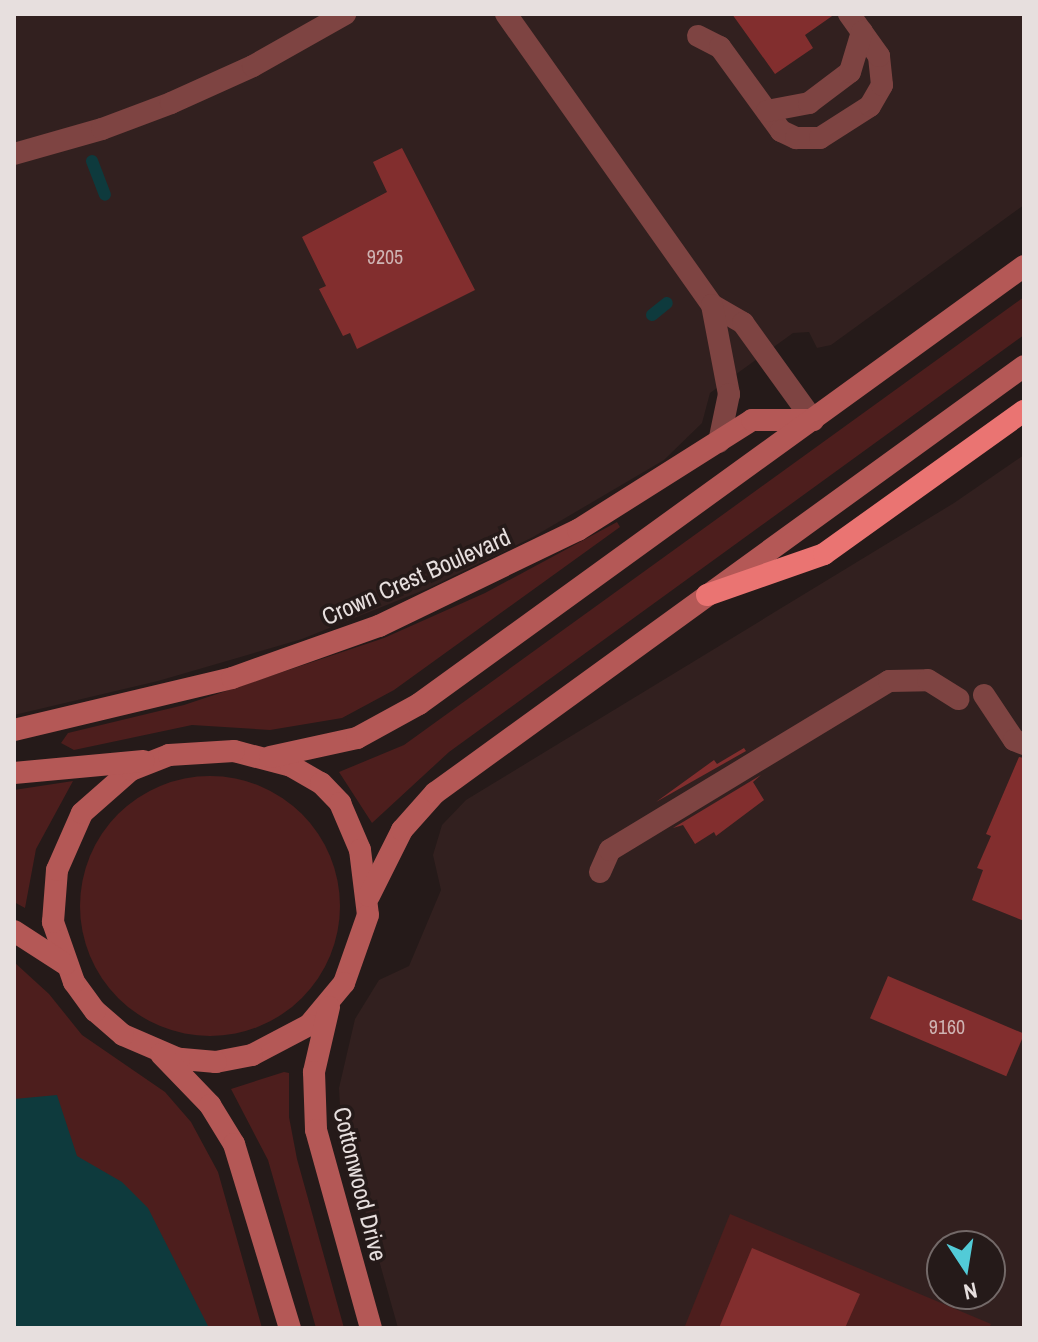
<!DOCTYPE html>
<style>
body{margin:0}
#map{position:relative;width:1038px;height:1342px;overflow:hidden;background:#251a19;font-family:"Archivo Narrow",sans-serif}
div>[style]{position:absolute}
.built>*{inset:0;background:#32201f}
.green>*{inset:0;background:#4d1e1d}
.round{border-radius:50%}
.water>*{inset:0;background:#0e3a3d}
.stream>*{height:12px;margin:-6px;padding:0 6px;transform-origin:6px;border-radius:6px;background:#0e3a3d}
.building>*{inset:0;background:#822e2e;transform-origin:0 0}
.service>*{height:22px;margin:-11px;padding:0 11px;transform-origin:11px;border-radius:11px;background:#7e4442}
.minor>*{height:22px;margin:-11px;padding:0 11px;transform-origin:11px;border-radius:11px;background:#7e4442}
.secondary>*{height:22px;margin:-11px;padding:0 11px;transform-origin:11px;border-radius:11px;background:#b45856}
.trunk>*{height:22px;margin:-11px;padding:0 11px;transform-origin:11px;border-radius:11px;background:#ea7472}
span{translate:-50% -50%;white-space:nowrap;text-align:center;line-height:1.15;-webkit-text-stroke:7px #251a19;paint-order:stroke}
.number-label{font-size:20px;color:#ceb3b2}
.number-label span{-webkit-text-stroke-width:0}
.street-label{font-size:24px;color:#e7dfde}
.frame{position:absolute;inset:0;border:16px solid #e7dfde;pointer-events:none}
.north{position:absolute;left:926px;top:1230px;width:80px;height:80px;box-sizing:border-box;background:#251a19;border:2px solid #736968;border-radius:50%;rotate:168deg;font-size:22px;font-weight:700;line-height:32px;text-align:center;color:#e7dfde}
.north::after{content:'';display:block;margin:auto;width:28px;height:36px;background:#52cbd7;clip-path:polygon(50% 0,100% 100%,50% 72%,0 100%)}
</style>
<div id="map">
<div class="built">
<div style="clip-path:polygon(14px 14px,1024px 14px,1024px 205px,831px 345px,817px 348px,809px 332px,793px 333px,710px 393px,702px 423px,664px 460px,533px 537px,429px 588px,302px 639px,158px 681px,14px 715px)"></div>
<div style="clip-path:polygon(evenodd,1024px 455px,1024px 1328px,398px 1328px,341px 1125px,339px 1088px,355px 1019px,379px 980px,409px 966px,441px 890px,433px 855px,442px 825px,466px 800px,954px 503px,1024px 455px,942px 1246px,990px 1246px,990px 1294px,942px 1294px,942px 1246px)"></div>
</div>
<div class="green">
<div style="clip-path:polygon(1024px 297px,1024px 335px,449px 752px,372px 823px,339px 772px,404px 745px)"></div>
<div style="clip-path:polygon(617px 522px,620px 527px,394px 690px,342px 718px,270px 730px,192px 725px,74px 750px,61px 743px,68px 733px,184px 705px,384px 638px,485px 593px)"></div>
<div class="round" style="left:80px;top:776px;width:260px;height:260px"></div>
<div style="clip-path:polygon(73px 781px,36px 849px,25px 908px,14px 902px,14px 790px)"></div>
<div style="clip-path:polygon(14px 962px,49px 994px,82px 1035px,165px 1092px,191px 1122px,218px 1172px,262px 1328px,14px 1328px)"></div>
<div style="clip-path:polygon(284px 1072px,289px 1073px,289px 1117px,297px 1159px,344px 1328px,316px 1328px,268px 1160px,231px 1089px)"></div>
<div style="clip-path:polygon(730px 1214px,991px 1324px,989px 1328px,690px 1328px,685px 1326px)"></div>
</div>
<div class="water">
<div style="clip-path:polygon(57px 1095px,77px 1156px,122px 1182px,148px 1208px,209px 1328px,14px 1328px,14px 1099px)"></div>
</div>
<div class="stream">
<div style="left:92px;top:161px;width:36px;rotate:69deg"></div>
<div style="left:652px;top:315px;width:19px;rotate:-39deg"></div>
</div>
<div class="building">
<div style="clip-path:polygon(732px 14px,835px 14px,805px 35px,813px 48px,775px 74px)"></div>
<div style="clip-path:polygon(402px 148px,475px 290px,357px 349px,350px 333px,343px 336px,319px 289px,326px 286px,302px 237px,387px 192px,373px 162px)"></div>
<div style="clip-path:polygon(744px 748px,746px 751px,656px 802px,714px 760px,717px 764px)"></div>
<div style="clip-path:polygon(1019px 757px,1024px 758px,1024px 921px,972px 900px,983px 870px,977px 868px,991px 836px,986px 834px)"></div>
<div style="clip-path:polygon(761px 775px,753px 782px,764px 800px,716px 836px,714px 832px,695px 844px,683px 825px,673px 828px)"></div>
<div style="left:888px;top:976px;width:148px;height:46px;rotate:23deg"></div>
<div style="clip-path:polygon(752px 1248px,860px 1294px,845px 1328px,719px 1328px)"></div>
</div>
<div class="service">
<div style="left:698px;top:36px;width:25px;rotate:27deg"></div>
<div style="left:720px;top:47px;width:104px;rotate:54deg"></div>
<div style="left:781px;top:131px;width:17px;rotate:25deg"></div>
<div style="left:796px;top:138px;width:24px"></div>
<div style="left:820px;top:138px;width:59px;rotate:-32.6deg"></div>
<div style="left:870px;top:106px;width:24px;rotate:-60deg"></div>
<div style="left:882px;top:85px;width:29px;rotate:-96deg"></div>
<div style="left:879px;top:56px;width:52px;rotate:-125.5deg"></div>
<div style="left:767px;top:111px;width:43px;rotate:-10.8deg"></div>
<div style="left:809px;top:103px;width:51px;rotate:-37.1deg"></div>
<div style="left:850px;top:72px;width:42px;rotate:-73.3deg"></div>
<div style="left:984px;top:695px;width:54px;rotate:56.3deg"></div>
<div style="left:1014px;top:740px;width:11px;rotate:22deg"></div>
<div style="left:600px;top:872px;width:24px;rotate:-66deg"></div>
<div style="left:610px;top:850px;width:326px;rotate:-31.2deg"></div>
<div style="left:889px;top:681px;width:39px;rotate:-1deg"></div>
<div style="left:928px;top:680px;width:36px;rotate:32deg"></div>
</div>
<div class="minor">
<div style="left:506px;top:14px;width:357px;rotate:54.7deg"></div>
<div style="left:712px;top:305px;width:36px;rotate:30deg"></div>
<div style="left:743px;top:323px;width:120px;rotate:54.2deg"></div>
<div style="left:14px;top:154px;width:91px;rotate:-15.9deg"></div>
<div style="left:102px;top:129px;width:74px;rotate:-20.6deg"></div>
<div style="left:171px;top:103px;width:90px;rotate:-24.3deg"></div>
<div style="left:253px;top:66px;width:106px;rotate:-29.5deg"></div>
<div style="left:712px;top:305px;width:91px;rotate:79.2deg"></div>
<div style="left:729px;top:394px;width:49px;rotate:101.8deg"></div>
</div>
<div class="secondary">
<div style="left:14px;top:730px;width:224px;rotate:-13.4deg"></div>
<div style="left:232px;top:678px;width:156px;rotate:-19.5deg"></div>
<div style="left:379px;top:626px;width:221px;rotate:-25.8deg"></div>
<div style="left:578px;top:530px;width:206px;rotate:-32.3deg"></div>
<div style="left:752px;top:420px;width:61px"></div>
<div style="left:234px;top:751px;width:59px;rotate:14.7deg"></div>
<div style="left:291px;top:766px;width:34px;rotate:30deg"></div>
<div style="left:321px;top:783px;width:28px;rotate:46deg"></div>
<div style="left:340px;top:803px;width:51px;rotate:66.9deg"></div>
<div style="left:360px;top:850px;width:65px;rotate:83deg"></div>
<div style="left:368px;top:915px;width:72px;rotate:109.4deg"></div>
<div style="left:344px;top:983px;width:55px;rotate:129.8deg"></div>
<div style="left:309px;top:1025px;width:64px;rotate:152.2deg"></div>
<div style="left:252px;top:1055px;width:37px;rotate:169deg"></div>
<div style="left:216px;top:1062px;width:37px;rotate:-175deg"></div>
<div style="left:179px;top:1059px;width:61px;rotate:-156.8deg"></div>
<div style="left:123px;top:1035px;width:37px;rotate:-139deg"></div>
<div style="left:95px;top:1011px;width:36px;rotate:-126deg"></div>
<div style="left:74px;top:982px;width:64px;rotate:-109.3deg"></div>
<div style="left:53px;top:922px;width:52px;rotate:-85.6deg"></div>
<div style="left:57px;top:870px;width:62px;rotate:-66.3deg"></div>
<div style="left:82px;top:813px;width:65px;rotate:-41.3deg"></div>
<div style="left:131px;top:770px;width:41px;rotate:-21.5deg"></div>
<div style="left:169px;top:755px;width:65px;rotate:-3.5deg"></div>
<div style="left:270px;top:757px;width:89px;rotate:-12.3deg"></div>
<div style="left:357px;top:738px;width:71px;rotate:-28.7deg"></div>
<div style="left:419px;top:704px;width:747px;rotate:-35.9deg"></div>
<div style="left:14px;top:773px;width:130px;rotate:-5.3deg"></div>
<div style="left:369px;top:896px;width:74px;rotate:-63.4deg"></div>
<div style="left:402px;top:830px;width:50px;rotate:-48.3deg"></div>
<div style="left:435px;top:793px;width:727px;rotate:-35.94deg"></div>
<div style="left:14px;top:931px;width:61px;rotate:32.9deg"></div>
<div style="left:329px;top:1007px;width:67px;rotate:103deg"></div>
<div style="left:314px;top:1072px;width:58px;rotate:88deg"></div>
<div style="left:316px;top:1130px;width:205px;rotate:74.5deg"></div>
<div style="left:161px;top:1054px;width:71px;rotate:46.1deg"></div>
<div style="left:210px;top:1105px;width:46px;rotate:58.4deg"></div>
<div style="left:234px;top:1144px;width:192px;rotate:73.1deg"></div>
</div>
<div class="trunk">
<div style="left:707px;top:595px;width:124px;rotate:-19.3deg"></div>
<div style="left:824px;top:554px;width:246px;rotate:-35.6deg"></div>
</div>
<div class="number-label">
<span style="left:385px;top:256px">9205</span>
<span style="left:947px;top:1026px">9160</span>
</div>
<div class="street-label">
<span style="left:416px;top:577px;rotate:-24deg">Crown Crest Boulevard</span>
<span style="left:360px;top:1184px;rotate:76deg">Cottonwood Drive</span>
</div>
<div class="frame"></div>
<div class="north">N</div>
</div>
